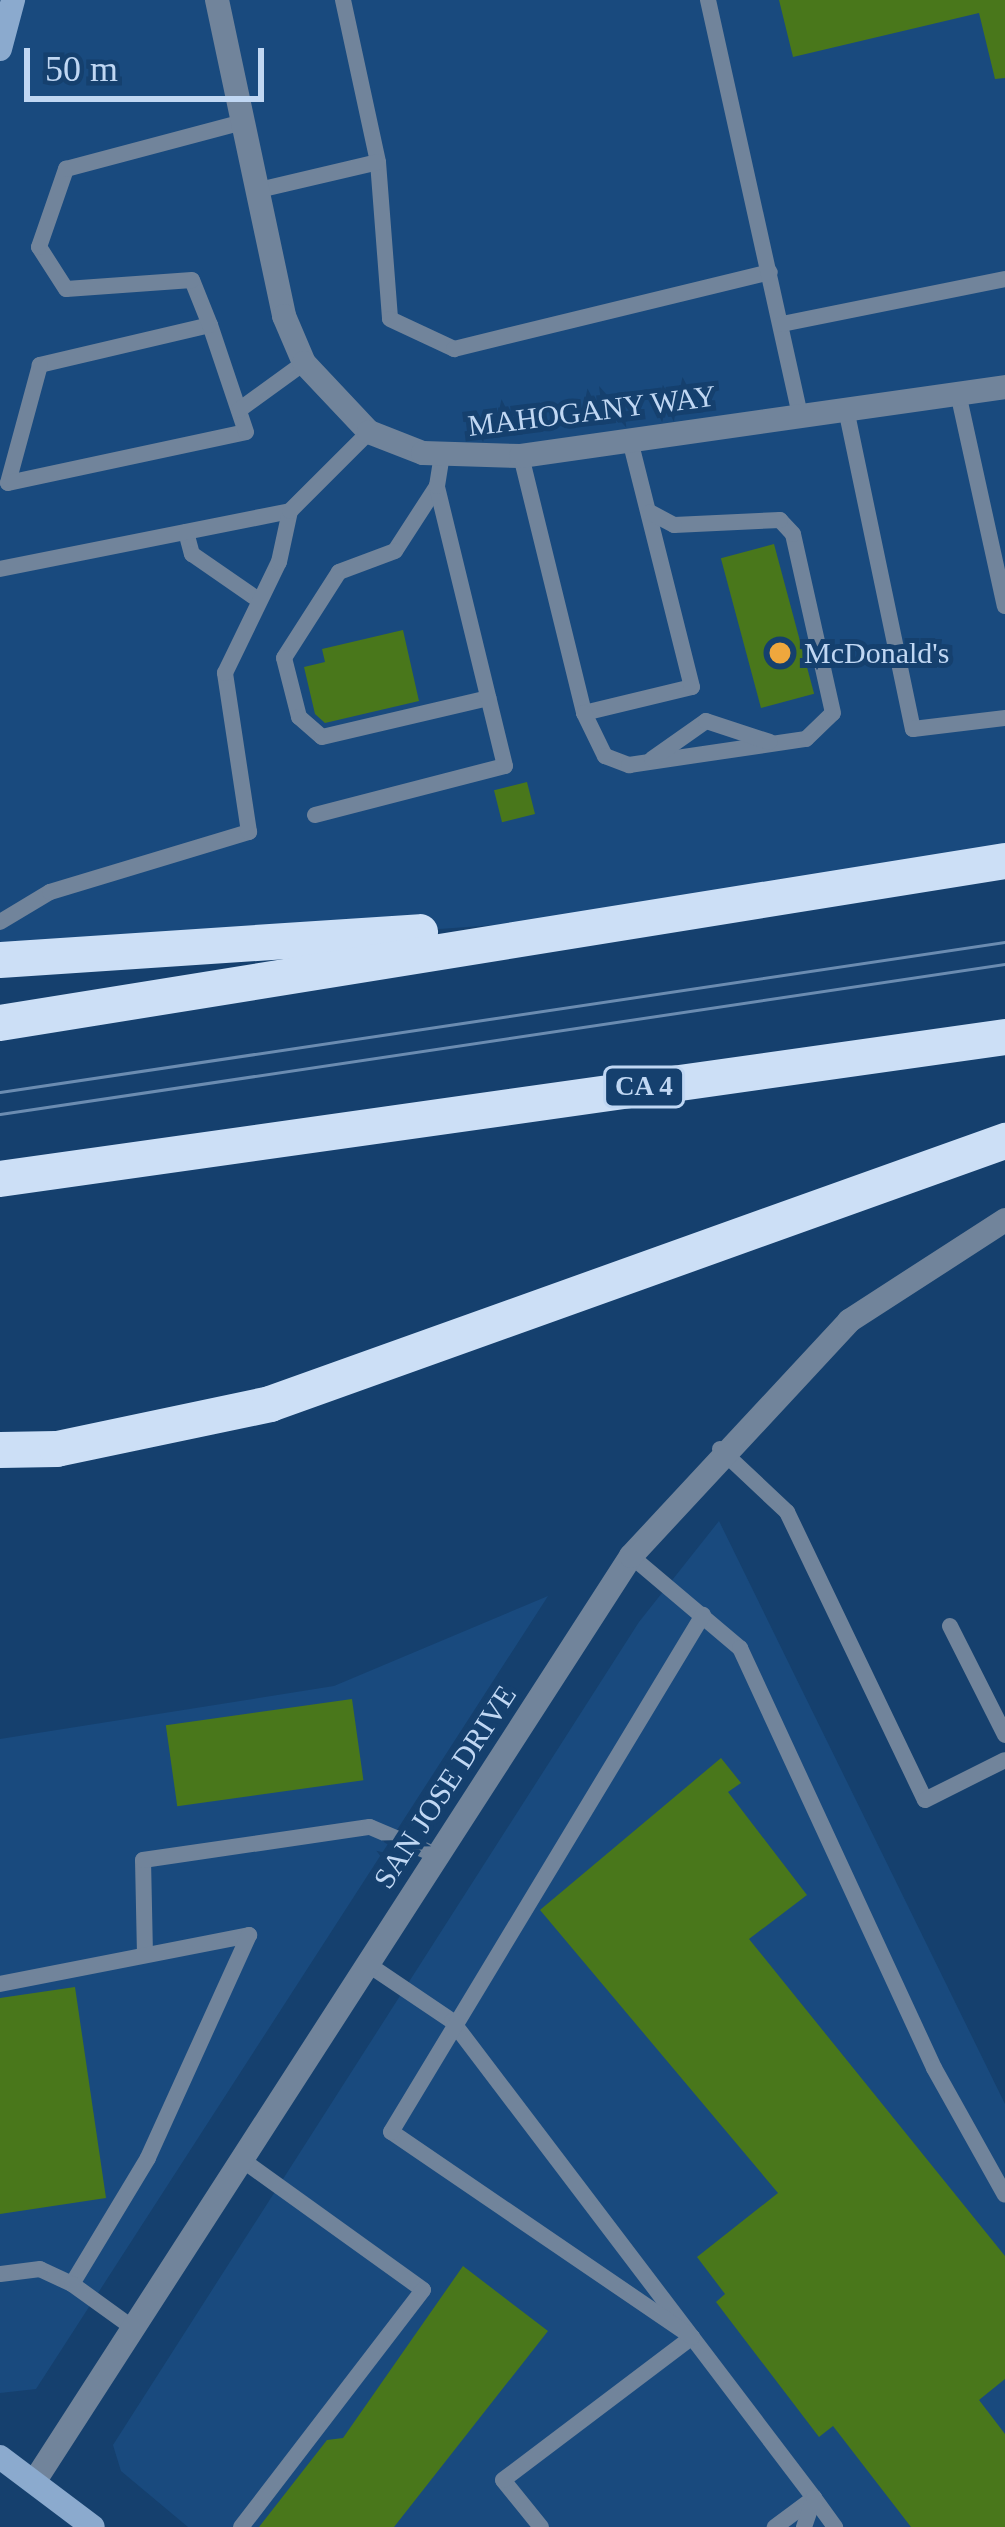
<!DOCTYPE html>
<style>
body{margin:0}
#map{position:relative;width:1005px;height:2527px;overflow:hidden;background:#15406e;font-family:"Times New Roman",serif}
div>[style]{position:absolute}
.built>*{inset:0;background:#194a7e}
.building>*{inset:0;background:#49771b;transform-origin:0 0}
.lane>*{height:16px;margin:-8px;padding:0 8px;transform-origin:8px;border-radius:8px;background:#71849b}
.street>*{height:24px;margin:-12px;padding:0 12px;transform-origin:12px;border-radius:12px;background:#71849b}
.secondary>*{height:24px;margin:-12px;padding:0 12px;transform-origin:12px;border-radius:12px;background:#8baace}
.highway>*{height:36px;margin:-18px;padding:0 18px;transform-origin:18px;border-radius:18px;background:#ccdff6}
.tram>*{height:3px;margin:-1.5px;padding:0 1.5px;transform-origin:1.5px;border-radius:1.5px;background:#6b8cb1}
.dots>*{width:33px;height:33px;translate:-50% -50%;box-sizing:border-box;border:6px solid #15406e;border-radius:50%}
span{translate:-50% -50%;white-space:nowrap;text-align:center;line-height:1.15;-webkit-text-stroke:10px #15406e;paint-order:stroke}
.shield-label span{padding:3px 9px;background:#15406e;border:3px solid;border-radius:9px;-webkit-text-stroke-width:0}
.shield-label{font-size:27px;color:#c0d7f3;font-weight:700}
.street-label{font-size:30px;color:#c0d7f3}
.poi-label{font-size:30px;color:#c0d7f3}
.left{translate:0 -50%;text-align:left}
.scale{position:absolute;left:24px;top:48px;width:240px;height:54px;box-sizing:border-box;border:6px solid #c0d7f3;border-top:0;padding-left:15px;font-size:36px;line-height:42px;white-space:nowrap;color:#c0d7f3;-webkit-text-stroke:9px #15406e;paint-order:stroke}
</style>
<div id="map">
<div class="built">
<div style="clip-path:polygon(13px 0,1005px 0,1005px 861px,651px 914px,0 960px,0 49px)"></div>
<div style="clip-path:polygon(719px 1521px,1005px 2104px,1005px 2527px,188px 2527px,121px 2471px,113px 2445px,639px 1622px)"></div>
<div style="clip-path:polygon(548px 1596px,36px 2389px,0 2393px,0 1739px,334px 1686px)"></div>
</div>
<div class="building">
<div style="clip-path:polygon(779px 0,1005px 0,1005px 78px,995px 79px,979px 13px,793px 57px)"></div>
<div style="left:774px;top:544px;width:155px;height:55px;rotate:75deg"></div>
<div style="clip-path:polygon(403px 630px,419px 701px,325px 723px,315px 714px,304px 667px,325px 662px,322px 649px)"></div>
<div style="left:527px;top:782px;width:33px;height:34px;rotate:76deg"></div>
<div style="left:352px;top:1699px;width:82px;height:188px;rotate:82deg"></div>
<div style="clip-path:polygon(721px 1758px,741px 1783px,728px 1792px,807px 1895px,749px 1939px,1005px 2256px,1005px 2379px,979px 2400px,1005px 2434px,1005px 2527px,911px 2527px,833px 2426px,819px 2437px,716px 2302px,725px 2294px,697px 2257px,778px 2193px,540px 1910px)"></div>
<div style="clip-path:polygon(75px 1987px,106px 2198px,0 2214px,0 1998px)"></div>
<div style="clip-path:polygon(463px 2266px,548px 2331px,394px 2527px,259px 2527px,327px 2440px,343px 2438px)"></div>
</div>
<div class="lane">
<div style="left:343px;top:0;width:166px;rotate:77.8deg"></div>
<div style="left:378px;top:162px;width:157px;rotate:85.6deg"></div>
<div style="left:390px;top:319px;width:71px;rotate:25.1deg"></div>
<div style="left:454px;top:349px;width:325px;rotate:-13.7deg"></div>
<div style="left:708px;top:0;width:425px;rotate:77.5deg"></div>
<div style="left:259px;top:190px;width:122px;rotate:-13.2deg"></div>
<div style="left:782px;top:324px;width:227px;rotate:-11.4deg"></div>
<div style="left:210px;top:325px;width:175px;rotate:166.8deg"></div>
<div style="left:40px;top:365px;width:122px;rotate:105.2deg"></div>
<div style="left:8px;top:483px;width:243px;rotate:-12.1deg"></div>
<div style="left:246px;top:432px;width:113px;rotate:-108.6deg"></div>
<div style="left:210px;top:325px;width:48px;rotate:-111.8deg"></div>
<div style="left:192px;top:280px;width:126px;rotate:175.9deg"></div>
<div style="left:66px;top:289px;width:50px;rotate:-122.7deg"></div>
<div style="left:39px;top:247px;width:83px;rotate:-70.9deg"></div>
<div style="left:66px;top:169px;width:186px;rotate:-14.9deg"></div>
<div style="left:958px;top:393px;width:218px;rotate:77.6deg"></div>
<div style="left:846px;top:409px;width:327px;rotate:78.2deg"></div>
<div style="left:913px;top:729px;width:93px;rotate:-6.8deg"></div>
<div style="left:239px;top:410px;width:80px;rotate:-35.9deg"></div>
<div style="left:521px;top:456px;width:265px;rotate:76.2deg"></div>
<div style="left:584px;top:713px;width:111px;rotate:-13.5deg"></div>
<div style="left:692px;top:687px;width:255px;rotate:-104.1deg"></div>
<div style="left:437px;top:486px;width:77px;rotate:122.9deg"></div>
<div style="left:395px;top:551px;width:60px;rotate:159.4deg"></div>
<div style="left:339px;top:572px;width:102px;rotate:122.6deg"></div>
<div style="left:284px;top:658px;width:61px;rotate:75.7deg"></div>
<div style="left:299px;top:717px;width:30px;rotate:41deg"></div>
<div style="left:322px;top:737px;width:171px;rotate:-13.2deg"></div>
<div style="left:186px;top:532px;width:23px;rotate:75deg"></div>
<div style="left:192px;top:554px;width:75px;rotate:34.7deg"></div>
<div style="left:0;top:569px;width:296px;rotate:-11.3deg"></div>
<div style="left:584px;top:713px;width:48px;rotate:64deg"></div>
<div style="left:605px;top:756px;width:26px;rotate:21deg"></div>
<div style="left:629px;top:765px;width:179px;rotate:-8.4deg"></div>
<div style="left:806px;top:739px;width:37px;rotate:-44deg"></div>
<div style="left:833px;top:713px;width:183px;rotate:-102.6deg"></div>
<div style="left:793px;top:534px;width:19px;rotate:-133deg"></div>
<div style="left:780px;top:520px;width:106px;rotate:177.3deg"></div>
<div style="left:674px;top:525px;width:27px;rotate:-152deg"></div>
<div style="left:652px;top:759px;width:66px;rotate:-35.1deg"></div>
<div style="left:706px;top:721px;width:67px;rotate:18.2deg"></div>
<div style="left:315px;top:815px;width:196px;rotate:-14.5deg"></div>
<div style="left:505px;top:766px;width:288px;rotate:-103.7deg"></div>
<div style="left:437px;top:486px;width:31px;rotate:-81deg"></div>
<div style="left:0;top:922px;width:58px;rotate:-31deg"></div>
<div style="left:50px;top:892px;width:208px;rotate:-16.8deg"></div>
<div style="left:249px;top:832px;width:161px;rotate:-98.6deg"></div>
<div style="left:225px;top:673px;width:123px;rotate:-64.1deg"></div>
<div style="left:279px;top:562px;width:52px;rotate:-77.8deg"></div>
<div style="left:290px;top:511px;width:112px;rotate:-45deg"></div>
<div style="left:720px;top:1449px;width:92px;rotate:43.2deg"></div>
<div style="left:787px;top:1512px;width:319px;rotate:64.4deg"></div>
<div style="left:925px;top:1800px;width:89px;rotate:-26.6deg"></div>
<div style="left:631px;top:1556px;width:143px;rotate:40.2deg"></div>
<div style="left:740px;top:1648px;width:463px;rotate:65.2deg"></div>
<div style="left:934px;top:2068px;width:145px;rotate:60.8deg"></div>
<div style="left:950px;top:1626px;width:122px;rotate:63.2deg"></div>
<div style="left:145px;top:1955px;width:95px;rotate:-91.2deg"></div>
<div style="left:143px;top:1860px;width:229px;rotate:-8.3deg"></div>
<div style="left:370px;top:1827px;width:72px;rotate:23deg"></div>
<div style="left:366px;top:1963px;width:104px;rotate:34deg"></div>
<div style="left:452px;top:2021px;width:599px;rotate:52.8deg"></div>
<div style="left:814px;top:2498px;width:49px;rotate:143.4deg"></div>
<div style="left:0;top:1984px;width:254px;rotate:-11.1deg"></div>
<div style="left:249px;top:1935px;width:245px;rotate:114.4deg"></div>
<div style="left:148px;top:2158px;width:147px;rotate:121.1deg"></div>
<div style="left:72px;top:2284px;width:35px;rotate:-155deg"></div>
<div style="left:40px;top:2269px;width:40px;rotate:172.9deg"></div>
<div style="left:241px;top:2159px;width:224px;rotate:35.7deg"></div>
<div style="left:423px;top:2290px;width:299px;rotate:127.5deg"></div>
<div style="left:72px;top:2284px;width:75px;rotate:35.8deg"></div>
<div style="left:541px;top:2527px;width:60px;rotate:-129deg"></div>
<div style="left:503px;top:2480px;width:237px;rotate:-37.1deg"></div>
<div style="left:692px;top:2337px;width:364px;rotate:-145.7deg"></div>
<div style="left:391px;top:2132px;width:604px;rotate:-58.89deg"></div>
<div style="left:804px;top:2527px;width:31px;rotate:-71deg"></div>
<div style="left:814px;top:2498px;width:36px;rotate:54deg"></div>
</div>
<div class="street">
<div style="left:217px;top:0;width:323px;rotate:78deg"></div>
<div style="left:284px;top:316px;width:51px;rotate:66.9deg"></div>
<div style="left:304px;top:363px;width:95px;rotate:46.7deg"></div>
<div style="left:369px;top:432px;width:58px;rotate:21.3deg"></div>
<div style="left:423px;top:453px;width:98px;rotate:1.8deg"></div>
<div style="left:521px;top:456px;width:489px;rotate:-8.1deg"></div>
<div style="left:36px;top:2479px;width:1098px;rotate:-57.19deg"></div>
<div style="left:631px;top:1556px;width:321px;rotate:-47.1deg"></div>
<div style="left:849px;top:1321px;width:186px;rotate:-32.9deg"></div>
</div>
<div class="secondary">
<div style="left:0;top:49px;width:51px;rotate:-75.1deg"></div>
<div style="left:0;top:2457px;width:116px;rotate:37deg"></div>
</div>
<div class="highway">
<div style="left:0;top:960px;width:421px;rotate:-3.8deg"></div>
<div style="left:0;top:1023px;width:1018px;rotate:-9.16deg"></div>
<div style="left:0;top:1179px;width:1015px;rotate:-8.04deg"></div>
<div style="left:0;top:1450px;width:57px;rotate:-1deg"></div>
<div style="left:57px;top:1449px;width:218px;rotate:-11.9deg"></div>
<div style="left:270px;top:1404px;width:781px;rotate:-19.69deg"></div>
</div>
<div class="tram">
<div style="left:0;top:1092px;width:1016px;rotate:-8.49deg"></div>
<div style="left:0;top:1114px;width:1016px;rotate:-8.49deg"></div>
</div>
<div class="dots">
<div style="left:780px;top:653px;background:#efa73d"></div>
</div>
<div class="shield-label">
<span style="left:644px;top:1087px">CA 4</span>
</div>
<div class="street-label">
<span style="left:592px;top:411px;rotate:-7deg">MAHOGANY WAY</span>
<span style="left:445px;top:1787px;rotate:-57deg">SAN JOSE DRIVE</span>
</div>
<div class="poi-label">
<span class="left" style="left:804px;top:653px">McDonald's</span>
</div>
<div class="scale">50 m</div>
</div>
